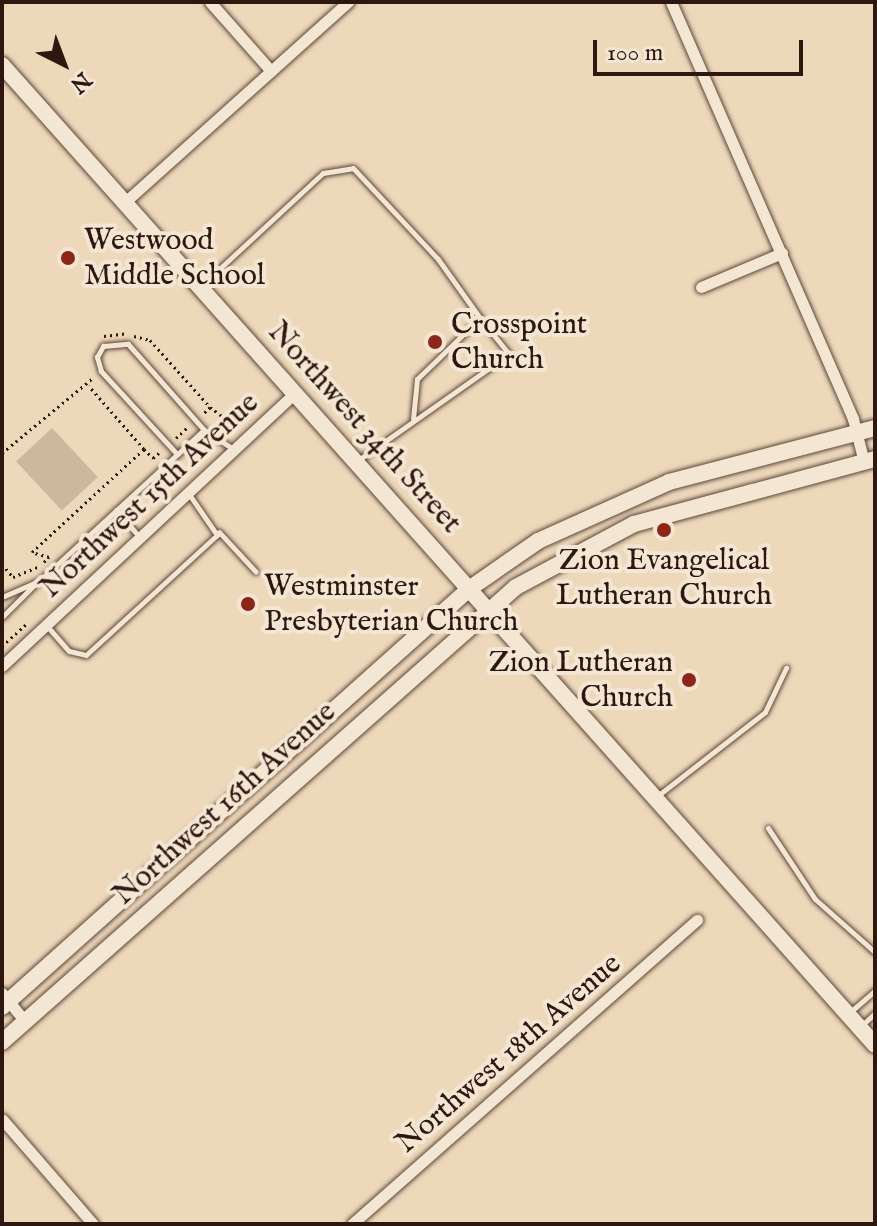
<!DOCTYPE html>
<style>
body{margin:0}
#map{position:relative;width:877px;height:1226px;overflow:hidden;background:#edd8ba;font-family:"IM FELL English",serif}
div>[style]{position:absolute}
.green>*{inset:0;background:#cdb79d;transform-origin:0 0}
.path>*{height:3px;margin-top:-1.5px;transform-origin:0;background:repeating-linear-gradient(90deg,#2e170f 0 2px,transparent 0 6px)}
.roads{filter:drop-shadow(0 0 2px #5e473a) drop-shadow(0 0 2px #5e473a)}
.lane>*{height:5px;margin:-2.5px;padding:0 2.5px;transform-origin:2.5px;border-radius:2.5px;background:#f3e6d2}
.street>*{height:11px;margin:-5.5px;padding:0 5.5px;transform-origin:5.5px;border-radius:5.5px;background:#f3e6d2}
.secondary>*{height:16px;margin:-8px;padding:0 8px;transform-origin:8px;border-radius:8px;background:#f3e6d2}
.dots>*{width:22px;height:22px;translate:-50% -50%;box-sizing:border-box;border:4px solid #f3e6d2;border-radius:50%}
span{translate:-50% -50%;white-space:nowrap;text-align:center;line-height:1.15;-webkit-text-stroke:8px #f3e6d2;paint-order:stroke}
.poi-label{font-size:30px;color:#2e170f}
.left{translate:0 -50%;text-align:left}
.right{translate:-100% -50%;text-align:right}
.street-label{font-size:30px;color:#2e170f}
.frame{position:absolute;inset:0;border:4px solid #2e170f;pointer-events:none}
.north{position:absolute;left:24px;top:24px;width:80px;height:80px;-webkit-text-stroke:6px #f3e6d2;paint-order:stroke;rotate:138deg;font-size:22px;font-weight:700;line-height:32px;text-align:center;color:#2e170f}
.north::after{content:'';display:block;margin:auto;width:28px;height:36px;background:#2e170f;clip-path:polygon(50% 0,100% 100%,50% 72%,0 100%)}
.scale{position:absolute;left:593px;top:40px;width:210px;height:36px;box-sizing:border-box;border:4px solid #2e170f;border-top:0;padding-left:10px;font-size:24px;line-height:28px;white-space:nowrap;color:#2e170f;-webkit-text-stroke:6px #f3e6d2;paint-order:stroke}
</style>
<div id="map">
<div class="green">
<div style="left:52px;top:428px;width:67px;height:49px;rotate:47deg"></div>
</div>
<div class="path">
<div style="left:104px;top:336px;width:23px;rotate:-7deg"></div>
<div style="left:134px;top:336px;width:16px;rotate:14deg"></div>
<div style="left:150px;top:340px;width:90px;rotate:48.2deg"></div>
<div style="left:210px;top:407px;width:10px;rotate:135deg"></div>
<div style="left:210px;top:407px;width:35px;rotate:37deg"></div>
<div style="left:176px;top:438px;width:16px;rotate:-43deg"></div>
<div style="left:144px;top:449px;width:13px;rotate:45deg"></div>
<div style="left:153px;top:458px;width:11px;rotate:-41deg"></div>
<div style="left:2px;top:453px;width:118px;rotate:-39.5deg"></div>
<div style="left:44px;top:562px;width:7px;rotate:-45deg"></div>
<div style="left:49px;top:557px;width:18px;rotate:-164deg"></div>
<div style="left:32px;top:552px;width:152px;rotate:-42.6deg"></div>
<div style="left:144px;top:449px;width:84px;rotate:-131.1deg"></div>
<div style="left:2px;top:564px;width:17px;rotate:50deg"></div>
<div style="left:13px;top:577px;width:27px;rotate:-22deg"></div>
<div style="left:2px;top:646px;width:36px;rotate:-42deg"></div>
</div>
<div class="roads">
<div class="lane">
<div style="left:203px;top:284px;width:163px;rotate:-42.8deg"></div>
<div style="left:323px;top:173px;width:30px;rotate:-9deg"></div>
<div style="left:353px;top:168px;width:125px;rotate:47deg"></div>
<div style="left:438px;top:259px;width:72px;rotate:54.6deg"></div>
<div style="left:177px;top:454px;width:113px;rotate:-132.5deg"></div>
<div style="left:101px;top:371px;width:15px;rotate:-106deg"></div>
<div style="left:97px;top:357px;width:13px;rotate:-61deg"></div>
<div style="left:103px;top:346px;width:25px;rotate:-5deg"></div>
<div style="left:128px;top:344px;width:115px;rotate:48.5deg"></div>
<div style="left:357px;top:461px;width:186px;rotate:-35.1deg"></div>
<div style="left:509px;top:354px;width:46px;rotate:-128.9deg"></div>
<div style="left:480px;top:318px;width:88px;rotate:135.9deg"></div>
<div style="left:417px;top:379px;width:40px;rotate:95.7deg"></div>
<div style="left:116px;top:510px;width:35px;rotate:49deg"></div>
<div style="left:219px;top:532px;width:54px;rotate:47.2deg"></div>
<div style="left:2px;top:597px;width:40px;rotate:-23.4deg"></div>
<div style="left:39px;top:581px;width:224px;rotate:-42.5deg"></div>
<div style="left:204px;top:430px;width:37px;rotate:33deg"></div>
<div style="left:2px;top:617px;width:51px;rotate:-45deg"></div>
<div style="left:47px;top:626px;width:33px;rotate:49deg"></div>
<div style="left:69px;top:651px;width:17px;rotate:13deg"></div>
<div style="left:86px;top:655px;width:178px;rotate:-42.5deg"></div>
<div style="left:217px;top:535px;width:46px;rotate:-124.4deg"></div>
<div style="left:656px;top:797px;width:138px;rotate:-37.9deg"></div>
<div style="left:765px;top:712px;width:49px;rotate:-64.5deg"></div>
<div style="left:768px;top:828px;width:85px;rotate:56.5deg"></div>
<div style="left:815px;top:899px;width:80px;rotate:41.5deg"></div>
<div style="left:849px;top:1013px;width:35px;rotate:-41deg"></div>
<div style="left:860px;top:1027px;width:21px;rotate:-43deg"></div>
</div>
<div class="street">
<div style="left:210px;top:2px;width:92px;rotate:48.5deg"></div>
<div style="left:671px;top:2px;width:455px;rotate:66.4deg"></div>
<div style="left:853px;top:419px;width:44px;rotate:75.7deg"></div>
<div style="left:125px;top:202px;width:300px;rotate:-41.9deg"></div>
<div style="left:701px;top:287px;width:88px;rotate:-22.8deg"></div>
<div style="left:2px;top:666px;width:400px;rotate:-43deg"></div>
<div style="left:2px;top:993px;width:36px;rotate:51deg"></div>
<div style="left:2px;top:1119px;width:139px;rotate:49.1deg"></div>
<div style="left:352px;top:1224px;width:460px;rotate:-41.4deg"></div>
</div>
<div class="secondary">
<div style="left:2px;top:65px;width:1312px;rotate:48.3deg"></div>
<div style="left:2px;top:1007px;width:627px;rotate:-41.83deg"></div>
<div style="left:469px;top:589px;width:84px;rotate:-34.8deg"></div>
<div style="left:538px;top:541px;width:144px;rotate:-24.2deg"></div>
<div style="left:669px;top:482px;width:213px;rotate:-14.7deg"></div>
<div style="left:2px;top:1042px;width:686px;rotate:-41.52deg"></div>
<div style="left:516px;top:587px;width:134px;rotate:-28.1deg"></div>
<div style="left:634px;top:524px;width:250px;rotate:-15.1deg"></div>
</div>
</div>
<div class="dots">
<div style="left:68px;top:258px;background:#8f2418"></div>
<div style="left:435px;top:342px;background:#8f2418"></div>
<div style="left:664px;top:530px;background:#8f2418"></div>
<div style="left:248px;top:604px;background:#8f2418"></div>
<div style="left:689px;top:680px;background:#8f2418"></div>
</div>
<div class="poi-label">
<span class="left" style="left:84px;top:258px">Westwood<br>Middle School</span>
<span class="left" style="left:451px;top:342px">Crosspoint<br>Church</span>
<span style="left:664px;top:578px">Zion Evangelical<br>Lutheran Church</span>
<span class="left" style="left:264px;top:604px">Westminster<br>Presbyterian Church</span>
<span class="right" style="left:673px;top:680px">Zion Lutheran<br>Church</span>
</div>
<div class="street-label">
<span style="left:364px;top:428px;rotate:48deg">Northwest 34th Street</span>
<span style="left:150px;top:496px;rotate:-43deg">Northwest 15th Avenue</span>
<span style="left:225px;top:804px;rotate:-42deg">Northwest 16th Avenue</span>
<span style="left:509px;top:1054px;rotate:-41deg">Northwest 18th Avenue</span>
</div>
<div class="frame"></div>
<div class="north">N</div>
<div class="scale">100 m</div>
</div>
